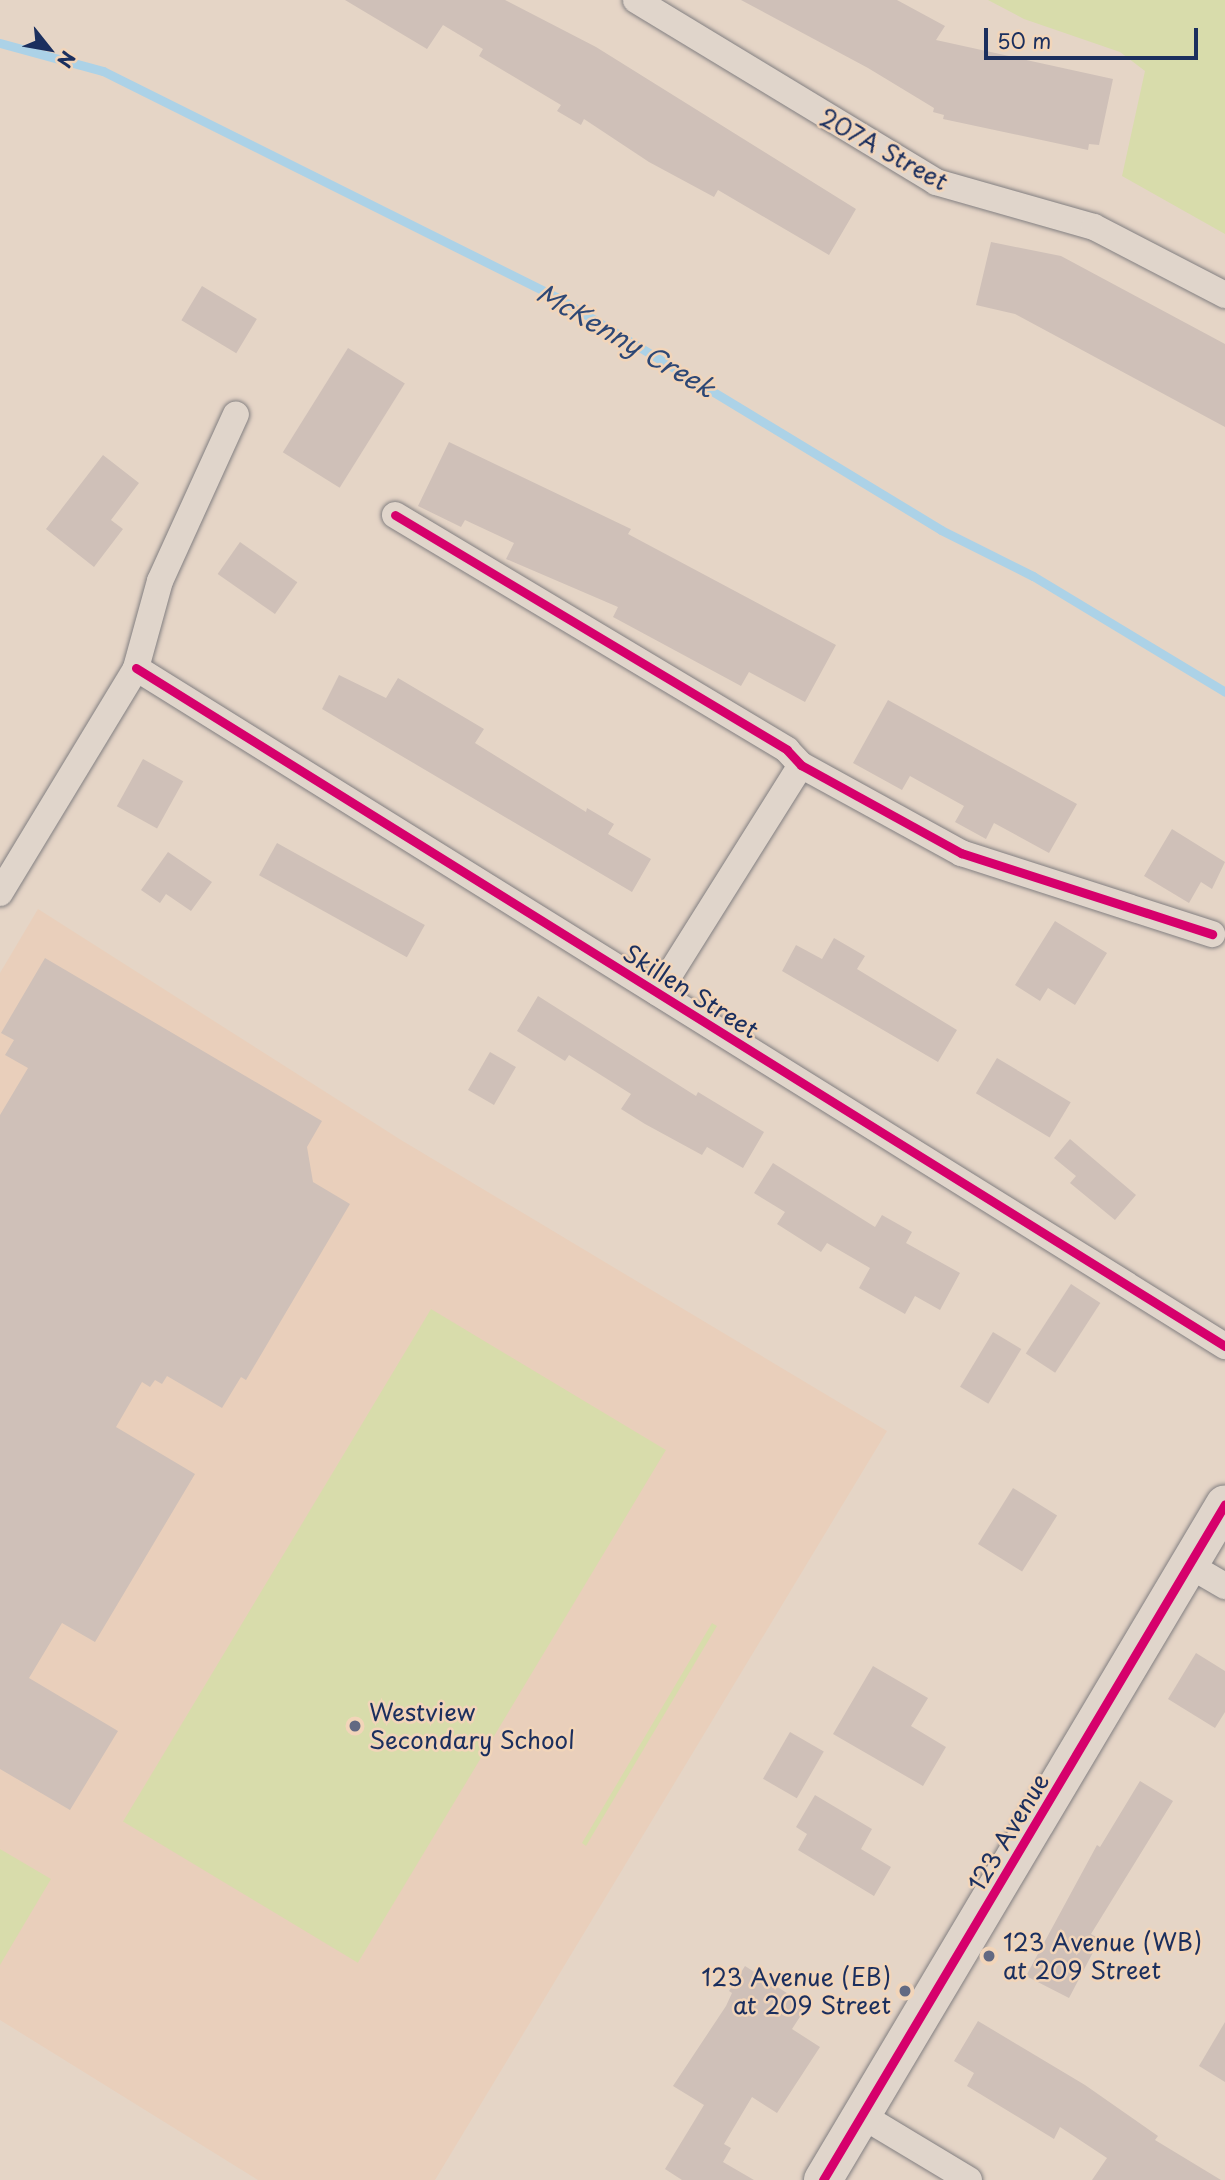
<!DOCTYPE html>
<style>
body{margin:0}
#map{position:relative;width:1225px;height:2180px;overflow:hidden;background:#e5d5c6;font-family:"Playpen Sans",sans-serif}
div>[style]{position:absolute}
.built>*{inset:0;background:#e9cfbb}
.green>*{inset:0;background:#d8dcab;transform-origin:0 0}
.stream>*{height:9px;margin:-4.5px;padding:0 4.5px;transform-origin:4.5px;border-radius:4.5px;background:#acd2e7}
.building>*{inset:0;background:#cfc0b8;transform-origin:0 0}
.roads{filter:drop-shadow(0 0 2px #827f81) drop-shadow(0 0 2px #827f81)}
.street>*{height:26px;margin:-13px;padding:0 13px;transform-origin:13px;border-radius:13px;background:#e0d5cb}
.secondary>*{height:38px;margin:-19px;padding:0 19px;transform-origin:19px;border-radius:19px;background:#e0d5cb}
.cycleway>*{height:9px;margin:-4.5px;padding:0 4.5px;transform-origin:4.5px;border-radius:4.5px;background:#d6006c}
.dots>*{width:19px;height:19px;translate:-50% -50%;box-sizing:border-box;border:4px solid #f2d5b9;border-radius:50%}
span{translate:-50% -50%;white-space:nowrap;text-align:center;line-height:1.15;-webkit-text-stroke:5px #f2d5b9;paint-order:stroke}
.street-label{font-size:24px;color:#1b2f5e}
.poi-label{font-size:24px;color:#1b2f5e}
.left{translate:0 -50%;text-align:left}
.right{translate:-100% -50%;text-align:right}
.water-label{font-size:26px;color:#2d4775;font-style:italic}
.north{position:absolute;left:14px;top:14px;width:70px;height:70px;-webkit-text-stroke:5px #f2d5b9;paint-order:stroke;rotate:121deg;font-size:19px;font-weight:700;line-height:28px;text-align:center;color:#1b2f5e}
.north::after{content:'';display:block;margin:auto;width:24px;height:32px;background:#1b2f5e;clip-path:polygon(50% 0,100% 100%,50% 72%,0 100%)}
.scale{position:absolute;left:984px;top:28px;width:214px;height:32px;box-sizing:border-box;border:4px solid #1b2f5e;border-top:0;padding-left:9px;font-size:21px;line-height:24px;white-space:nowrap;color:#1b2f5e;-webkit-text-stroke:5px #f2d5b9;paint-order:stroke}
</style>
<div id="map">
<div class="built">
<div style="clip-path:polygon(38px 909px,401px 1140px,887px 1431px,435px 2180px,258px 2180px,0 2020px,0 973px)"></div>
</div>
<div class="green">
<div style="clip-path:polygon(988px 0,1225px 0,1225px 234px,1122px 176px,1145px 71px,1120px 52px,1024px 19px)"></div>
<div style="left:431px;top:1309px;width:274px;height:598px;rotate:31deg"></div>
<div style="clip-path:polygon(712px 1623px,717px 1626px,586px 1846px,582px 1843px)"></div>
<div style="clip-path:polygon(0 1849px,51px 1879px,0 1965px)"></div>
</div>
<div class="stream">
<div style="left:0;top:43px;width:107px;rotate:15.2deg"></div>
<div style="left:103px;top:71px;width:511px;rotate:26.51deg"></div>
<div style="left:560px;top:299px;width:446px;rotate:31.2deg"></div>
<div style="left:941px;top:530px;width:103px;rotate:26.6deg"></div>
<div style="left:1033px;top:576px;width:224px;rotate:31.1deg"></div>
</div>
<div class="building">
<div style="clip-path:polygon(345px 0,505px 0,596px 47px,856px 209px,829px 255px,718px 190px,714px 197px,649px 162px,584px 119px,581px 125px,557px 111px,561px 105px,479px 56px,483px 49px,443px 25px,427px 49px)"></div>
<div style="clip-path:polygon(741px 0,897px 0,945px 26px,936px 40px,1113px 79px,1099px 145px,1089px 144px,1088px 150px,943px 119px,944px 115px,933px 112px,934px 108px,868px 68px)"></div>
<div style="clip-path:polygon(991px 242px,1061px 256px,1225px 344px,1225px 427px,1015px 314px,976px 305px)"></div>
<div style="left:202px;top:286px;width:64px;height:40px;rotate:31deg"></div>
<div style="left:348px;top:348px;width:67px;height:123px;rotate:32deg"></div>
<div style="clip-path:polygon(449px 442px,631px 529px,628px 534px,836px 645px,805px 702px,749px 672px,741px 686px,613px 617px,618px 607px,506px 559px,514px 543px,465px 520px,461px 527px,418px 506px)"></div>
<div style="clip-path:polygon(103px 455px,139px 483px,111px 520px,123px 529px,94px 567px,46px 529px)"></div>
<div style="left:240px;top:542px;width:70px;height:39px;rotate:35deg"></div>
<div style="clip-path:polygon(339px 675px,386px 698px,398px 678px,484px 729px,475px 743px,586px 812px,587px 808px,614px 824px,608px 834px,651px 859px,632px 892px,322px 709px)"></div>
<div style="clip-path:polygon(888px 700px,1077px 804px,1049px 853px,994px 823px,986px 839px,955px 822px,964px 806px,910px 776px,902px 790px,853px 763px)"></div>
<div style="left:143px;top:759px;width:46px;height:54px;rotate:29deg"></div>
<div style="clip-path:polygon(1172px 829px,1225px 862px,1212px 889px,1201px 882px,1189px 903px,1144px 876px)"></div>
<div style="left:277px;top:843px;width:169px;height:37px;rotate:29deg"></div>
<div style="clip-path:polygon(168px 852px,212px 882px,191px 911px,166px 894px,160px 903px,141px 890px)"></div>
<div style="clip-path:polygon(1055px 921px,1107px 953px,1075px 1005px,1048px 988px,1040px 1001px,1015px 985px)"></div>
<div style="clip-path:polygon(834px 938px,865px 956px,857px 969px,957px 1030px,938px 1062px,782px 971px,796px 945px,822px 959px)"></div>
<div style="clip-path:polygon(45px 958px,322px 1121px,307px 1147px,313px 1182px,350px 1204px,246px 1380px,241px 1377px,222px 1408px,167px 1376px,162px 1384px,155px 1380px,150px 1387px,142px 1382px,116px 1427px,195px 1474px,95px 1642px,62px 1623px,29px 1678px,118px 1731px,70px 1810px,0 1769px,0 1115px,28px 1068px,5px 1055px,14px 1040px,1px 1033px)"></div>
<div style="clip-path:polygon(538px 996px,696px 1096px,698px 1092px,764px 1132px,743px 1168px,707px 1147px,702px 1155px,645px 1124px,621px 1109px,631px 1094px,569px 1055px,565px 1061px,517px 1031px)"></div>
<div style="left:490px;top:1052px;width:30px;height:44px;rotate:30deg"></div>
<div style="left:997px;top:1058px;width:86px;height:41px;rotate:31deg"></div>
<div style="clip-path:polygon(1070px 1139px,1136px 1195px,1115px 1220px,1070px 1183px,1076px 1176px,1054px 1158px)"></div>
<div style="clip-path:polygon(773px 1163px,875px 1227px,882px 1215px,912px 1232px,906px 1243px,960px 1273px,940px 1310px,915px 1296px,905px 1314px,859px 1288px,870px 1268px,827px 1243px,821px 1252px,777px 1224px,785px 1212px,754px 1193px)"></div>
<div style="left:1071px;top:1284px;width:35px;height:83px;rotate:33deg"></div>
<div style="left:993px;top:1332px;width:33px;height:64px;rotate:31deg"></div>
<div style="left:1013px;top:1488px;width:52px;height:66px;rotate:32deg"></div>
<div style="clip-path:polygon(1196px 1653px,1225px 1671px,1225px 1712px,1215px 1728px,1168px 1699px)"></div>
<div style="clip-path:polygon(873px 1666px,928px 1698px,911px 1726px,946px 1747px,923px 1786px,833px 1734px)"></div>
<div style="left:790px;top:1732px;width:39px;height:54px;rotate:30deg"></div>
<div style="clip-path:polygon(1140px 1781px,1173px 1801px,1091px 1934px,1100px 1939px,1069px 1998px,1026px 1976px,1097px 1845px,1100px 1847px)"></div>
<div style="clip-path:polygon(815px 1795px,872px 1829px,861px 1849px,891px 1867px,874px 1896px,798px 1850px,807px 1834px,796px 1827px)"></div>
<div style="clip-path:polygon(745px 1966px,807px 2006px,792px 2029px,820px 2047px,777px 2113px,752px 2097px,724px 2144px,731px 2148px,723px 2162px,754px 2180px,682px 2180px,665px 2169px,704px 2105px,673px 2086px,726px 2006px,732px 1993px,729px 1991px)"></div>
<div style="clip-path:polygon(978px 2021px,1085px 2085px,1158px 2136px,1155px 2140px,1221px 2180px,1092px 2180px,1107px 2158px,1060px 2127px,1054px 2139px,967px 2086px,974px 2073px,954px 2061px)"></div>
<div style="clip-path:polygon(1225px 2022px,1225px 2082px,1199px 2066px)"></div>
</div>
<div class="roads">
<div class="street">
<div style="left:636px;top:0;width:351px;rotate:31.2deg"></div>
<div style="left:936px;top:182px;width:164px;rotate:15.9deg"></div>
<div style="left:1094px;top:227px;width:148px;rotate:27.4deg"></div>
<div style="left:395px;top:515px;width:457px;rotate:30.9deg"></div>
<div style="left:787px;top:750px;width:21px;rotate:47deg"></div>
<div style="left:801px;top:765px;width:183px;rotate:28.8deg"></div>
<div style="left:961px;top:853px;width:264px;rotate:17.9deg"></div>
<div style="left:136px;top:668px;width:1283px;rotate:31.91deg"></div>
<div style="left:0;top:893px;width:263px;rotate:-58.8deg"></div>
<div style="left:136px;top:668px;width:90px;rotate:-74.6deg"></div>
<div style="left:160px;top:581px;width:183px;rotate:-65.5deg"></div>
<div style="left:658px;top:993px;width:269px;rotate:-57.9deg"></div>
<div style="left:1189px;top:1565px;width:42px;rotate:30.3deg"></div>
<div style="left:861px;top:2115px;width:126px;rotate:31deg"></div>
</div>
<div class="secondary">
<div style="left:823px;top:2180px;width:786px;rotate:-59.26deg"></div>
</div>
</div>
<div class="cycleway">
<div style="left:395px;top:515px;width:457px;rotate:30.9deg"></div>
<div style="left:787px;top:750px;width:21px;rotate:47deg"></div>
<div style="left:801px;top:765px;width:183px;rotate:28.8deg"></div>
<div style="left:961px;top:853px;width:264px;rotate:17.9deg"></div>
<div style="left:136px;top:668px;width:1283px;rotate:31.91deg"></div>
<div style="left:823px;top:2180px;width:786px;rotate:-59.26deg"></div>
</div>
<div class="dots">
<div style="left:355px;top:1726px;background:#626982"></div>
<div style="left:989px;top:1956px;background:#626982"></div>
<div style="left:905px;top:1991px;background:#626982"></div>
</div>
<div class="street-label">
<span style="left:884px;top:149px;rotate:29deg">207A Street</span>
<span style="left:691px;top:991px;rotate:32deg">Skillen Street</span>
<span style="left:1008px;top:1832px;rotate:-59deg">123 Avenue</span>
</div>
<div class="poi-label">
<span class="left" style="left:369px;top:1726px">Westview<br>Secondary School</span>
<span class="left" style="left:1003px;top:1956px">123 Avenue (WB)<br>at 209 Street</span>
<span class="right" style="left:891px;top:1991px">123 Avenue (EB)<br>at 209 Street</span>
</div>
<div class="water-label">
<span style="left:626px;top:340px;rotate:30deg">McKenny Creek</span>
</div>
<div class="north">N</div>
<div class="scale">50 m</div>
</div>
